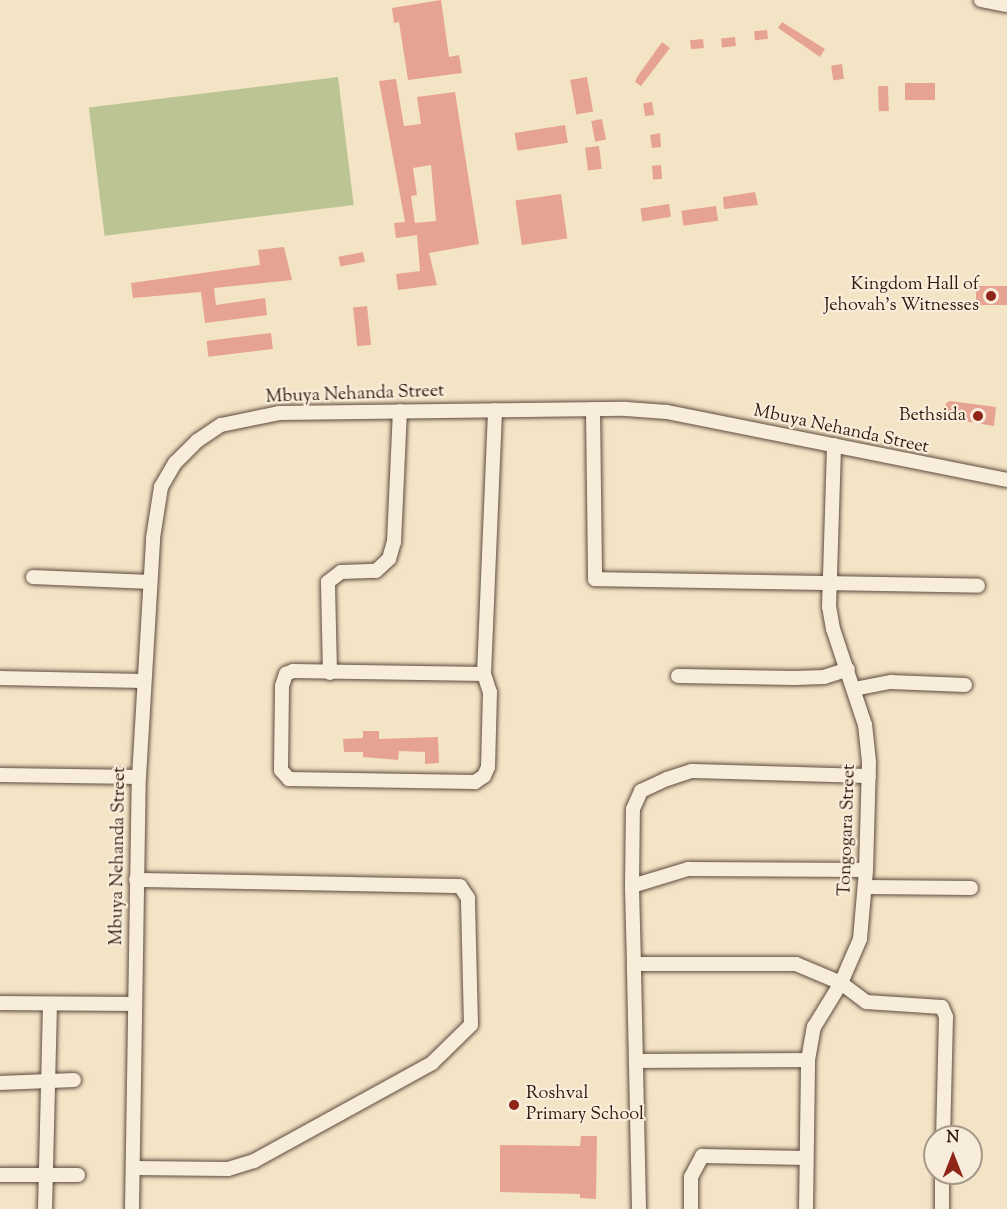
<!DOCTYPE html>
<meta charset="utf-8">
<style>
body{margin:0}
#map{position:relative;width:1007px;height:1209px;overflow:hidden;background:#f4e4c6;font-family:"Sorts Mill Goudy",serif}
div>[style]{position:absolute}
.green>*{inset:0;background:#bdc493;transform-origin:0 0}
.building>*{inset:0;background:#e7a392;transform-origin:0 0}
.roads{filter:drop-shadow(0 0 2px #5e4b3e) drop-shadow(0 0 2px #5e4b3e)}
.minor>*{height:14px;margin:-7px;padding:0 7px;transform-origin:7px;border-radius:7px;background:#f8edda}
.dots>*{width:16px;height:16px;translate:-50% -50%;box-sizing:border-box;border:3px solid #f8edda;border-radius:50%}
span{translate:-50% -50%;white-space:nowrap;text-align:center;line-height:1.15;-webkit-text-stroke:4.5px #f8edda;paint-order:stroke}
.poi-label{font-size:18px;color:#2c1810}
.right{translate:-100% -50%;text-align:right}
.left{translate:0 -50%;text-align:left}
.street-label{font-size:18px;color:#2c1810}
.north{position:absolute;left:923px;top:1125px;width:60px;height:60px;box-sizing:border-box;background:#f8edda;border:2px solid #a69889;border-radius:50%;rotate:0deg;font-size:16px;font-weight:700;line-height:24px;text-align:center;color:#2c1810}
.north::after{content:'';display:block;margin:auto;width:21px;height:27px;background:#8f2418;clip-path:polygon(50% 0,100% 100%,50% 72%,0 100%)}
</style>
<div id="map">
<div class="green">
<div style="left:338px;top:77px;width:129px;height:251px;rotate:83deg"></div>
</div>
<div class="building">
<div style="clip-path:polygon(441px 0,449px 57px,459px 55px,462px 73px,408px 80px,399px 22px,394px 23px,392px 8px)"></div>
<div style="clip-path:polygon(782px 22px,825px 49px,820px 57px,778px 28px)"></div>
<div style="left:767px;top:30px;width:9px;height:13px;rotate:84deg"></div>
<div style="left:735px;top:37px;width:9px;height:14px;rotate:84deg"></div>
<div style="left:703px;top:39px;width:9px;height:13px;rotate:84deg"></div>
<div style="clip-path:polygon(662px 42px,670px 48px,641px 86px,635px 82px,637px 77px)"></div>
<div style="left:842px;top:64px;width:15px;height:11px;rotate:82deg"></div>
<div style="left:587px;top:77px;width:35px;height:17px;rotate:80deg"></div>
<div style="clip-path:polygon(evenodd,396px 79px,404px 126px,421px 124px,417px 97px,455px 92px,479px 244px,429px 253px,437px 285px,398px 290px,396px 274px,420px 271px,417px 235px,396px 238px,394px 223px,405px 222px,379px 81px,396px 79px,431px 165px,436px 221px,415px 223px,411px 196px,417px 195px,413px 168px,431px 165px)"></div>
<div style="left:905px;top:83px;width:30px;height:17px"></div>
<div style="left:888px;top:86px;width:25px;height:10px;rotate:88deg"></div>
<div style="left:652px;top:102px;width:13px;height:9px;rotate:81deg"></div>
<div style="left:602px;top:119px;width:21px;height:11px;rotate:79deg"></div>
<div style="left:565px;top:125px;width:18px;height:51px;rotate:81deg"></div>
<div style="clip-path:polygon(660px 133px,661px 147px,652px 148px,650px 135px)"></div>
<div style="left:599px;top:146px;width:23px;height:14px;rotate:83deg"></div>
<div style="left:661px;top:165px;width:14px;height:9px;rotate:86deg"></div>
<div style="clip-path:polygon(755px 192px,758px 205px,724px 209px,723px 197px)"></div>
<div style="left:561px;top:194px;width:45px;height:46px;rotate:82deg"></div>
<div style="left:669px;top:204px;width:13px;height:29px;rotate:81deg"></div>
<div style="left:716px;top:206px;width:15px;height:35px;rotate:82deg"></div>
<div style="clip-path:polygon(284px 247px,292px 280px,214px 288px,216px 305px,265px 298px,267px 315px,205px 323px,201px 292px,133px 298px,131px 283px,260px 265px,258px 250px)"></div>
<div style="left:363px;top:252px;width:10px;height:25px;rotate:79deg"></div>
<div style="left:1007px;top:286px;width:19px;height:31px;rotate:90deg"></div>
<div style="left:367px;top:306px;width:39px;height:14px;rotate:84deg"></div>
<div style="left:271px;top:333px;width:16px;height:65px;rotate:83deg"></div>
<div style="clip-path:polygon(950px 401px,996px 407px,994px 426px,944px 418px,946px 403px)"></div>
<div style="clip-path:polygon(363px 731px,379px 731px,379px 739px,438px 737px,439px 763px,425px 764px,425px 752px,399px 751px,398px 760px,363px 757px,363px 752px,344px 752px,343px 739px,363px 738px)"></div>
<div style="clip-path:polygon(581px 1136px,597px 1136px,596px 1199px,580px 1198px,580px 1194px,500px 1192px,500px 1145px,580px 1146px)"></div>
</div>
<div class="roads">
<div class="minor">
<div style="left:981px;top:0;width:26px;rotate:11deg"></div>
<div style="left:593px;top:409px;width:170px;rotate:89.3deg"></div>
<div style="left:595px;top:579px;width:383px;rotate:1deg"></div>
<div style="left:33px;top:577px;width:117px;rotate:2.4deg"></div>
<div style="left:293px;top:671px;width:191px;rotate:0.9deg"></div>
<div style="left:484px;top:674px;width:19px;rotate:72deg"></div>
<div style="left:490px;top:692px;width:75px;rotate:91.5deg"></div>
<div style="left:488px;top:767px;width:10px;rotate:114deg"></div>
<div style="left:484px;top:776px;width:11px;rotate:146deg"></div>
<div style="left:475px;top:782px;width:186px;rotate:-179.1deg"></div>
<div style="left:289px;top:779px;width:12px;rotate:-132deg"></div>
<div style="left:281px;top:770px;width:84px;rotate:-89.3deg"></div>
<div style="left:282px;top:686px;width:13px;rotate:-72deg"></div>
<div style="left:286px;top:674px;width:8px;rotate:-23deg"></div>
<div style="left:330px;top:673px;width:91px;rotate:-91.3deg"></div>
<div style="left:328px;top:582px;width:16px;rotate:-38deg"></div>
<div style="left:341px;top:572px;width:35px;rotate:-2deg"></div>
<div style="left:376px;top:571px;width:18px;rotate:-43deg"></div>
<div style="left:389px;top:559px;width:18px;rotate:-74deg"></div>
<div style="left:394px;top:542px;width:131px;rotate:-87.4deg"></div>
<div style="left:484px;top:674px;width:264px;rotate:-87.6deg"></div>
<div style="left:678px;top:676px;width:117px;rotate:1deg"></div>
<div style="left:795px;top:678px;width:29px;rotate:-2deg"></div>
<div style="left:824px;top:677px;width:25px;rotate:-18deg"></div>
<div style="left:0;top:678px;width:143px;rotate:1.2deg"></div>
<div style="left:854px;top:689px;width:38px;rotate:-11deg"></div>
<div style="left:891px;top:682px;width:74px;rotate:2.3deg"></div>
<div style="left:0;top:775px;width:139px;rotate:0.8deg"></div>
<div style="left:632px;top:886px;width:77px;rotate:-89.3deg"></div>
<div style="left:633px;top:809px;width:20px;rotate:-66deg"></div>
<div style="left:641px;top:791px;width:29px;rotate:-25deg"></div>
<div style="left:667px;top:779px;width:26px;rotate:-18deg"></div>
<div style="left:692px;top:771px;width:177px;rotate:1.6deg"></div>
<div style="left:865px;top:887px;width:106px;rotate:0.5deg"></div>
<div style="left:634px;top:964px;width:78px;rotate:-91.5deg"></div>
<div style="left:632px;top:886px;width:59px;rotate:-16.9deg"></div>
<div style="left:688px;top:869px;width:178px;rotate:0.3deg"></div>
<div style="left:0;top:1003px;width:134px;rotate:0.4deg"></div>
<div style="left:638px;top:1061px;width:170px;rotate:-0.3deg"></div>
<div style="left:0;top:1083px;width:74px;rotate:-2.3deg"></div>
<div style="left:134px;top:1168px;width:94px;rotate:0.6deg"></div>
<div style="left:228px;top:1169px;width:27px;rotate:-17deg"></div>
<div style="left:254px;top:1161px;width:203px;rotate:-28.8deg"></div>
<div style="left:432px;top:1063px;width:54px;rotate:-44.3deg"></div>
<div style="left:471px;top:1025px;width:127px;rotate:-91.4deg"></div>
<div style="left:468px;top:898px;width:14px;rotate:-124deg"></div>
<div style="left:460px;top:886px;width:324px;rotate:-178.9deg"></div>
<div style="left:0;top:1175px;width:78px"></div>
<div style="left:45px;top:1209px;width:205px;rotate:-88.6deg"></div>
<div style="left:132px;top:1209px;width:432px;rotate:-89.1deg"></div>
<div style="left:139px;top:777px;width:239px;rotate:-86.6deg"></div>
<div style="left:153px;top:538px;width:52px;rotate:-81.1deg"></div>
<div style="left:161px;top:487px;width:28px;rotate:-60deg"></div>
<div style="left:175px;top:463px;width:31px;rotate:-45deg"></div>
<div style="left:197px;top:441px;width:29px;rotate:-34deg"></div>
<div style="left:221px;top:425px;width:59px;rotate:-11.7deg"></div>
<div style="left:279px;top:413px;width:347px;rotate:-0.7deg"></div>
<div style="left:626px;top:409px;width:41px;rotate:4.2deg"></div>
<div style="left:667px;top:412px;width:347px;rotate:11.3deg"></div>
<div style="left:639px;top:1209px;width:245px;rotate:-91.2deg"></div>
<div style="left:634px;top:964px;width:162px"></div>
<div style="left:796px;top:964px;width:49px;rotate:22.9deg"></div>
<div style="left:841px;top:983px;width:31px;rotate:37deg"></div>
<div style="left:866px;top:1002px;width:76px;rotate:3.8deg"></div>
<div style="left:942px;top:1007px;width:11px;rotate:68deg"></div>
<div style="left:946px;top:1017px;width:120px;rotate:91.4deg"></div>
<div style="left:691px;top:1209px;width:32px;rotate:-90deg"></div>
<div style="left:691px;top:1177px;width:24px;rotate:-62deg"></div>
<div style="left:702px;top:1156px;width:104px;rotate:1.1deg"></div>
<div style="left:806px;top:1209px;width:149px;rotate:-89.2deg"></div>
<div style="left:808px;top:1060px;width:34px;rotate:-80deg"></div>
<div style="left:814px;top:1027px;width:52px;rotate:-58.5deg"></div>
<div style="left:841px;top:983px;width:48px;rotate:-66.6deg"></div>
<div style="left:860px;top:939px;width:69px;rotate:-85deg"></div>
<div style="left:866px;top:870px;width:108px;rotate:-88.4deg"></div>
<div style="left:869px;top:762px;width:37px;rotate:-96deg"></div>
<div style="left:865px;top:725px;width:101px;rotate:-108.4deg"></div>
<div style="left:833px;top:629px;width:22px;rotate:-100deg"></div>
<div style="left:829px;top:607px;width:162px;rotate:-88.2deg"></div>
<div style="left:942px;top:1209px;width:36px;rotate:-90deg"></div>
</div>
</div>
<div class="dots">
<div style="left:991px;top:296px;background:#8f2418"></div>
<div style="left:978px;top:416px;background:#8f2418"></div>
<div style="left:514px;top:1105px;background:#8f2418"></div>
</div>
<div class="poi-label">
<span class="right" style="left:979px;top:296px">Kingdom Hall of<br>Jehovah’s Witnesses</span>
<span class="right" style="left:966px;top:416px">Bethsida</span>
<span class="left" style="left:526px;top:1105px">Roshval<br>Primary School</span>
</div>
<div class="street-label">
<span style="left:355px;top:395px;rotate:-2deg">Mbuya Nehanda Street</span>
<span style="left:841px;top:430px;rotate:12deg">Mbuya Nehanda Street</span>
<span style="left:848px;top:830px;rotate:-88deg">Tongogara Street</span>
<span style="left:119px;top:856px;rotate:-89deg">Mbuya Nehanda Street</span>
</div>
<div class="north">N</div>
</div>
